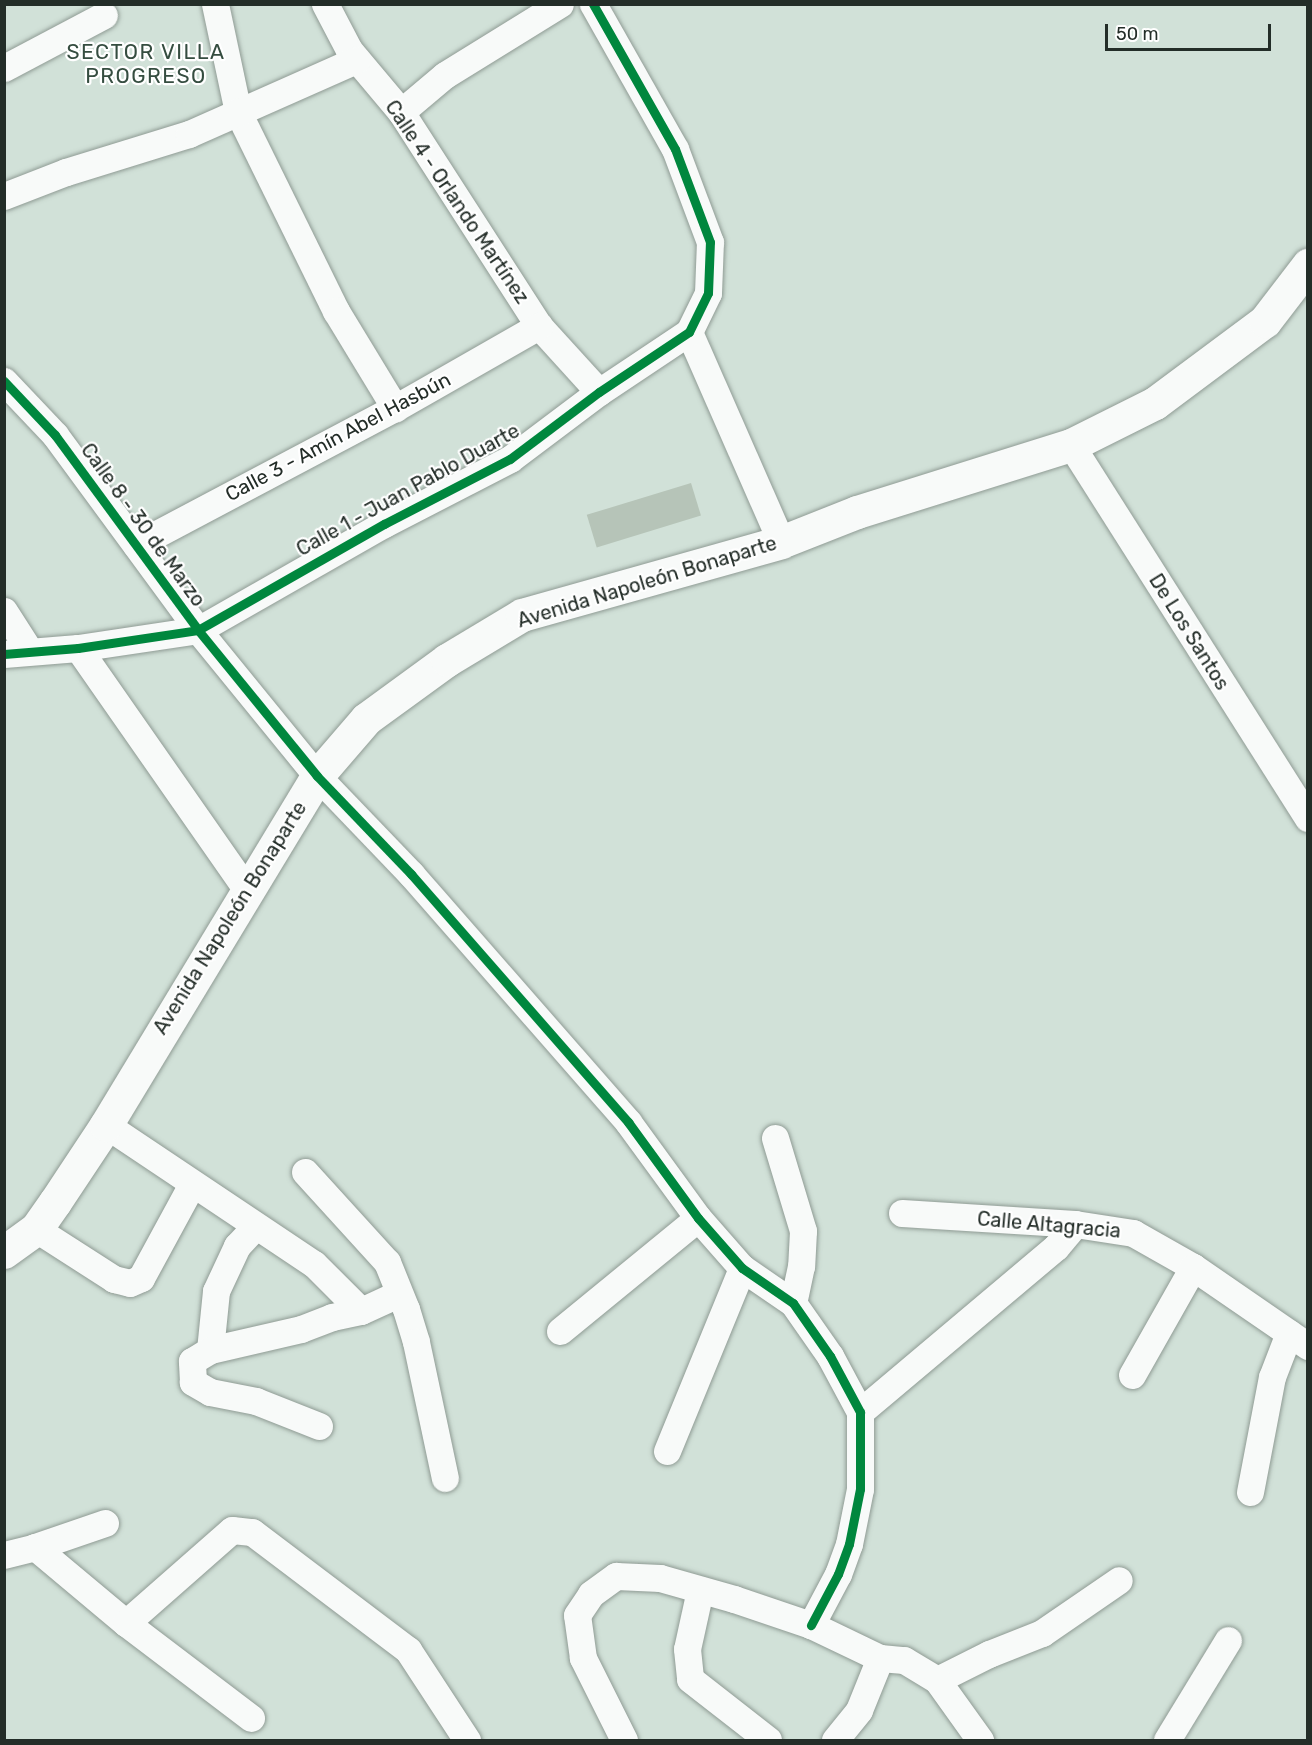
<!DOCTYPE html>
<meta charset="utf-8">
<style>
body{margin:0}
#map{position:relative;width:1312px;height:1745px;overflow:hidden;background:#d1e1d8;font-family:Rubik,sans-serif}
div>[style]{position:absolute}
.building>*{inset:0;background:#b6c4b8;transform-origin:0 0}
.roads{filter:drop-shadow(0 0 2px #8f9b94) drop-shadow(0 0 2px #8f9b94)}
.minor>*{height:27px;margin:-13.5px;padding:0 13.5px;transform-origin:13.5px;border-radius:13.5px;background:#f8faf9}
.major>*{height:33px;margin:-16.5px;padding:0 16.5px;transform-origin:16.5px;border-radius:16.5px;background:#f8faf9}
.cycleway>*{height:9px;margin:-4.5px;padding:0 4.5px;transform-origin:4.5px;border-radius:4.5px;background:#00873e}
span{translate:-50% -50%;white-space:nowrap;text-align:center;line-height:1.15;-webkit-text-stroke:4.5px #fff;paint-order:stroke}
.street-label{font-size:20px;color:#232d28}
.neighbourhood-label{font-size:21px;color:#354d40;letter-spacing:1.5px}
.frame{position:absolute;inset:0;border:6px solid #232d28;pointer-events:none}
.scale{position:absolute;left:1105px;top:24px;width:166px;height:27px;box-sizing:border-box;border:3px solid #232d28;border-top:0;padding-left:8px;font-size:18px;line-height:21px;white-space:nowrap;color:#232d28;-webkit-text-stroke:4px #fff;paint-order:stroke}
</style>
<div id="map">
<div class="building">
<div style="left:691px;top:483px;width:34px;height:109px;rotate:73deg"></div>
</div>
<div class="roads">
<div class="minor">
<div style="left:215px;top:4px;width:110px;rotate:78deg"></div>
<div style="left:238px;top:112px;width:222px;rotate:63.8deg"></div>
<div style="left:336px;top:311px;width:114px;rotate:58.7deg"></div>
<div style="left:325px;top:4px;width:52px;rotate:62.4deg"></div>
<div style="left:349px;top:50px;width:81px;rotate:50deg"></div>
<div style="left:401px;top:112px;width:255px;rotate:57.2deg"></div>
<div style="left:539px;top:326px;width:89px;rotate:47.7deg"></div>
<div style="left:4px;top:68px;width:113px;rotate:-27.9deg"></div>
<div style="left:401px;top:112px;width:57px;rotate:-40.1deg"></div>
<div style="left:445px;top:75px;width:135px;rotate:-31.7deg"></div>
<div style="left:4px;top:196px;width:66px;rotate:-21.2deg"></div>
<div style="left:66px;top:172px;width:129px;rotate:-17.2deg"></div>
<div style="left:189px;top:134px;width:183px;rotate:-23.9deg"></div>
<div style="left:689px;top:332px;width:229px;rotate:66.3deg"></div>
<div style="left:4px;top:381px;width:74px;rotate:46.6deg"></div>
<div style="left:55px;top:435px;width:242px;rotate:53.7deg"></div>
<div style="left:198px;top:630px;width:188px;rotate:50.8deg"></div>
<div style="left:317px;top:776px;width:136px;rotate:46.2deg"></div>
<div style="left:411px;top:874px;width:330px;rotate:48.8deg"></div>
<div style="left:628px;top:1122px;width:119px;rotate:53.9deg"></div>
<div style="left:698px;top:1218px;width:67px;rotate:48.7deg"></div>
<div style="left:742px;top:1268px;width:62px;rotate:34.5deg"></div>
<div style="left:793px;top:1303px;width:65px;rotate:55.1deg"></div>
<div style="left:830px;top:1356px;width:64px;rotate:61.8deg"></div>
<div style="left:860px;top:1412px;width:77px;rotate:90deg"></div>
<div style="left:860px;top:1489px;width:56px;rotate:101.3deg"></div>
<div style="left:849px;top:1544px;width:32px;rotate:110deg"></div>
<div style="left:838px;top:1574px;width:58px;rotate:117.9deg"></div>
<div style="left:1071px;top:445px;width:442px;rotate:57.6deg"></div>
<div style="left:136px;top:545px;width:293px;rotate:-27.9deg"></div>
<div style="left:395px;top:408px;width:166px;rotate:-29.7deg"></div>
<div style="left:4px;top:611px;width:46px;rotate:57.3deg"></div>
<div style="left:78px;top:648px;width:297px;rotate:55.1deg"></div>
<div style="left:4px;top:654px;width:74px;rotate:-4.6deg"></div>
<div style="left:78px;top:648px;width:121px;rotate:-8.5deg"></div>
<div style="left:198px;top:630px;width:214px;rotate:-29.7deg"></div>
<div style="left:384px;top:524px;width:142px;rotate:-27.3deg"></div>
<div style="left:510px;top:459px;width:111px;rotate:-37deg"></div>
<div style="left:599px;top:392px;width:108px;rotate:-33.7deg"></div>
<div style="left:689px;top:332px;width:43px;rotate:-64deg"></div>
<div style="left:708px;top:293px;width:51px;rotate:-87.8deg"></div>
<div style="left:710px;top:242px;width:99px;rotate:-110.6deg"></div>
<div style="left:675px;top:149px;width:167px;rotate:-119.5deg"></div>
<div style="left:106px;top:1125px;width:250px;rotate:33.8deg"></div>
<div style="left:314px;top:1264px;width:66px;rotate:45deg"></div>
<div style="left:361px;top:1311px;width:41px;rotate:-24.7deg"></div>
<div style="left:775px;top:1138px;width:97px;rotate:73.2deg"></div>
<div style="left:803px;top:1231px;width:35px;rotate:93deg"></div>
<div style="left:801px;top:1266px;width:38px;rotate:102deg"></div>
<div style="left:305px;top:1172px;width:122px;rotate:47.7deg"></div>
<div style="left:387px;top:1262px;width:51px;rotate:68deg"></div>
<div style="left:406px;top:1309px;width:34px;rotate:73deg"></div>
<div style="left:416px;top:1342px;width:139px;rotate:78deg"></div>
<div style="left:902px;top:1213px;width:173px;rotate:3.6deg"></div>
<div style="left:1075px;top:1224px;width:59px;rotate:8.8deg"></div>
<div style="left:1133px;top:1233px;width:69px;rotate:29.5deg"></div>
<div style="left:1193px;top:1267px;width:140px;rotate:34.5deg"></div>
<div style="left:36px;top:1229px;width:93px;rotate:32.7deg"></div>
<div style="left:114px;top:1279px;width:16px;rotate:14deg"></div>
<div style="left:130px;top:1283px;width:12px;rotate:-24deg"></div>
<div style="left:141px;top:1278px;width:107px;rotate:-61.5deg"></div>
<div style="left:560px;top:1331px;width:178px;rotate:-39.3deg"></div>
<div style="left:210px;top:1350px;width:59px;rotate:-84.2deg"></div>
<div style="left:216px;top:1291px;width:50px;rotate:-65deg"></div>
<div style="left:237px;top:1246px;width:26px;rotate:-47deg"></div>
<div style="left:1132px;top:1375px;width:124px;rotate:-60.5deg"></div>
<div style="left:860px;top:1412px;width:256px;rotate:-40.1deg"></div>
<div style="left:1056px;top:1247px;width:30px;rotate:-50deg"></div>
<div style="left:319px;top:1426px;width:68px;rotate:-158.4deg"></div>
<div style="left:256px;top:1401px;width:47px;rotate:-168.9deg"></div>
<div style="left:210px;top:1392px;width:20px;rotate:-150deg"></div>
<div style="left:193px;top:1382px;width:21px;rotate:-93deg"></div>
<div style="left:192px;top:1361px;width:21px;rotate:-31deg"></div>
<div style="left:210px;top:1350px;width:93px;rotate:-13deg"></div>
<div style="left:301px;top:1329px;width:33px;rotate:-21deg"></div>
<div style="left:332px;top:1317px;width:30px;rotate:-12deg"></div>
<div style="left:667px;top:1451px;width:198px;rotate:-67.7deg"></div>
<div style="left:1250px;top:1492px;width:117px;rotate:-79.2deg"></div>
<div style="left:1272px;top:1377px;width:47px;rotate:-68.9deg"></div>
<div style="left:35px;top:1547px;width:74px;rotate:-18.9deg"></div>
<div style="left:4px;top:1555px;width:32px;rotate:-14deg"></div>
<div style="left:35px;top:1547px;width:119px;rotate:39.9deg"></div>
<div style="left:126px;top:1623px;width:157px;rotate:37.2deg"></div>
<div style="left:700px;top:1590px;width:60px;rotate:102.4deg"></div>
<div style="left:687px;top:1649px;width:30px;rotate:84deg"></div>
<div style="left:690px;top:1679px;width:99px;rotate:38deg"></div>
<div style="left:126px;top:1623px;width:141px;rotate:-41.3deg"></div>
<div style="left:232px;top:1530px;width:20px;rotate:6deg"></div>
<div style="left:252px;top:1532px;width:196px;rotate:37.1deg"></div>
<div style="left:408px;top:1650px;width:108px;rotate:56.8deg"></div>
<div style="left:937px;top:1680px;width:58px;rotate:-26.6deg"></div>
<div style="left:989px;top:1654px;width:57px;rotate:-21.6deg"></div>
<div style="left:1042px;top:1633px;width:93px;rotate:-34.5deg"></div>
<div style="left:624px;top:1740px;width:92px;rotate:-116.6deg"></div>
<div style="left:583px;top:1658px;width:43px;rotate:-97.9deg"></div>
<div style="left:577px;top:1615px;width:25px;rotate:-56deg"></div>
<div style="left:591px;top:1594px;width:31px;rotate:-36deg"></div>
<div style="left:616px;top:1576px;width:44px;rotate:2.6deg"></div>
<div style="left:660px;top:1578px;width:77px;rotate:15.8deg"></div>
<div style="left:734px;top:1599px;width:81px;rotate:18.7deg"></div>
<div style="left:811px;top:1625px;width:76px;rotate:25.6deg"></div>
<div style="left:880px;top:1658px;width:24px;rotate:5deg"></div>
<div style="left:904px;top:1660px;width:39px;rotate:31deg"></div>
<div style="left:937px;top:1680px;width:74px;rotate:54.4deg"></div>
<div style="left:835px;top:1740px;width:38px;rotate:-51deg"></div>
<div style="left:859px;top:1710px;width:56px;rotate:-68deg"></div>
<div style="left:1167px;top:1740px;width:117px;rotate:-58.6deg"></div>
</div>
<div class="major">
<div style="left:4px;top:1252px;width:39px;rotate:-36deg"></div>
<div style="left:36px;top:1229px;width:33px;rotate:-55deg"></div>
<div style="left:55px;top:1202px;width:92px;rotate:-56.5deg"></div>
<div style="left:106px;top:1125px;width:408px;rotate:-58.8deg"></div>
<div style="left:317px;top:776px;width:75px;rotate:-49.3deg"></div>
<div style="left:366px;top:719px;width:100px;rotate:-36.1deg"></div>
<div style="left:447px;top:660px;width:87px;rotate:-31deg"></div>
<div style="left:522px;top:615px;width:269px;rotate:-15.7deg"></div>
<div style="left:781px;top:542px;width:82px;rotate:-21.5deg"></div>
<div style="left:857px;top:512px;width:224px;rotate:-17.4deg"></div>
<div style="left:1071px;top:445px;width:94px;rotate:-26.6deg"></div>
<div style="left:1155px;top:403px;width:137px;rotate:-36.7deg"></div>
<div style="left:1265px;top:321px;width:71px;rotate:-52.5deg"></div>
</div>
</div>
<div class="cycleway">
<div style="left:4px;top:381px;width:74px;rotate:46.6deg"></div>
<div style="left:55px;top:435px;width:242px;rotate:53.7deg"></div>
<div style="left:198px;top:630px;width:188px;rotate:50.8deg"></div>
<div style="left:317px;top:776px;width:136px;rotate:46.2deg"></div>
<div style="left:411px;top:874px;width:330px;rotate:48.8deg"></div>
<div style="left:628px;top:1122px;width:119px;rotate:53.9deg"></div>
<div style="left:698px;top:1218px;width:67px;rotate:48.7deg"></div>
<div style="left:742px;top:1268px;width:62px;rotate:34.5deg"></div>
<div style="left:793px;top:1303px;width:65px;rotate:55.1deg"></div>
<div style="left:830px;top:1356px;width:64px;rotate:61.8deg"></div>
<div style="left:860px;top:1412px;width:77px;rotate:90deg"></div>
<div style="left:860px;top:1489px;width:56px;rotate:101.3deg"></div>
<div style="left:849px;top:1544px;width:32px;rotate:110deg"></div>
<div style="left:838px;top:1574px;width:58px;rotate:117.9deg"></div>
<div style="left:4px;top:654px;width:74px;rotate:-4.6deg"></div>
<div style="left:78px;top:648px;width:121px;rotate:-8.5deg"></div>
<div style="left:198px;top:630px;width:214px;rotate:-29.7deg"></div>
<div style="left:384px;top:524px;width:142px;rotate:-27.3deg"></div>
<div style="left:510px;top:459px;width:111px;rotate:-37deg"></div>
<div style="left:599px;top:392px;width:108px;rotate:-33.7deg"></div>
<div style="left:689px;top:332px;width:43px;rotate:-64deg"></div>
<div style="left:708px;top:293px;width:51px;rotate:-87.8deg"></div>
<div style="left:710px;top:242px;width:99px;rotate:-110.6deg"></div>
<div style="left:675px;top:149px;width:167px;rotate:-119.5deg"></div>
</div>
<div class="street-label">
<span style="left:457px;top:202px;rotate:56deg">Calle 4 - Orlando Martínez</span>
<span style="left:338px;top:437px;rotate:-28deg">Calle 3 - Amín Abel Hasbún</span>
<span style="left:408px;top:490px;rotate:-29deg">Calle 1 - Juan Pablo Duarte</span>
<span style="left:143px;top:525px;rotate:54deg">Calle 8 - 30 de Marzo</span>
<span style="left:647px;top:582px;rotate:-17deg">Avenida Napoleón Bonaparte</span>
<span style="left:1189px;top:632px;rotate:58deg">De Los Santos</span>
<span style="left:230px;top:918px;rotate:-58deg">Avenida Napoleón Bonaparte</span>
<span style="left:1049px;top:1225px;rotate:5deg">Calle Altagracia</span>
</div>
<div class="neighbourhood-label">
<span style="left:146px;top:64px">SECTOR VILLA<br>PROGRESO</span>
</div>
<div class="frame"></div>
<div class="scale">50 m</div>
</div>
